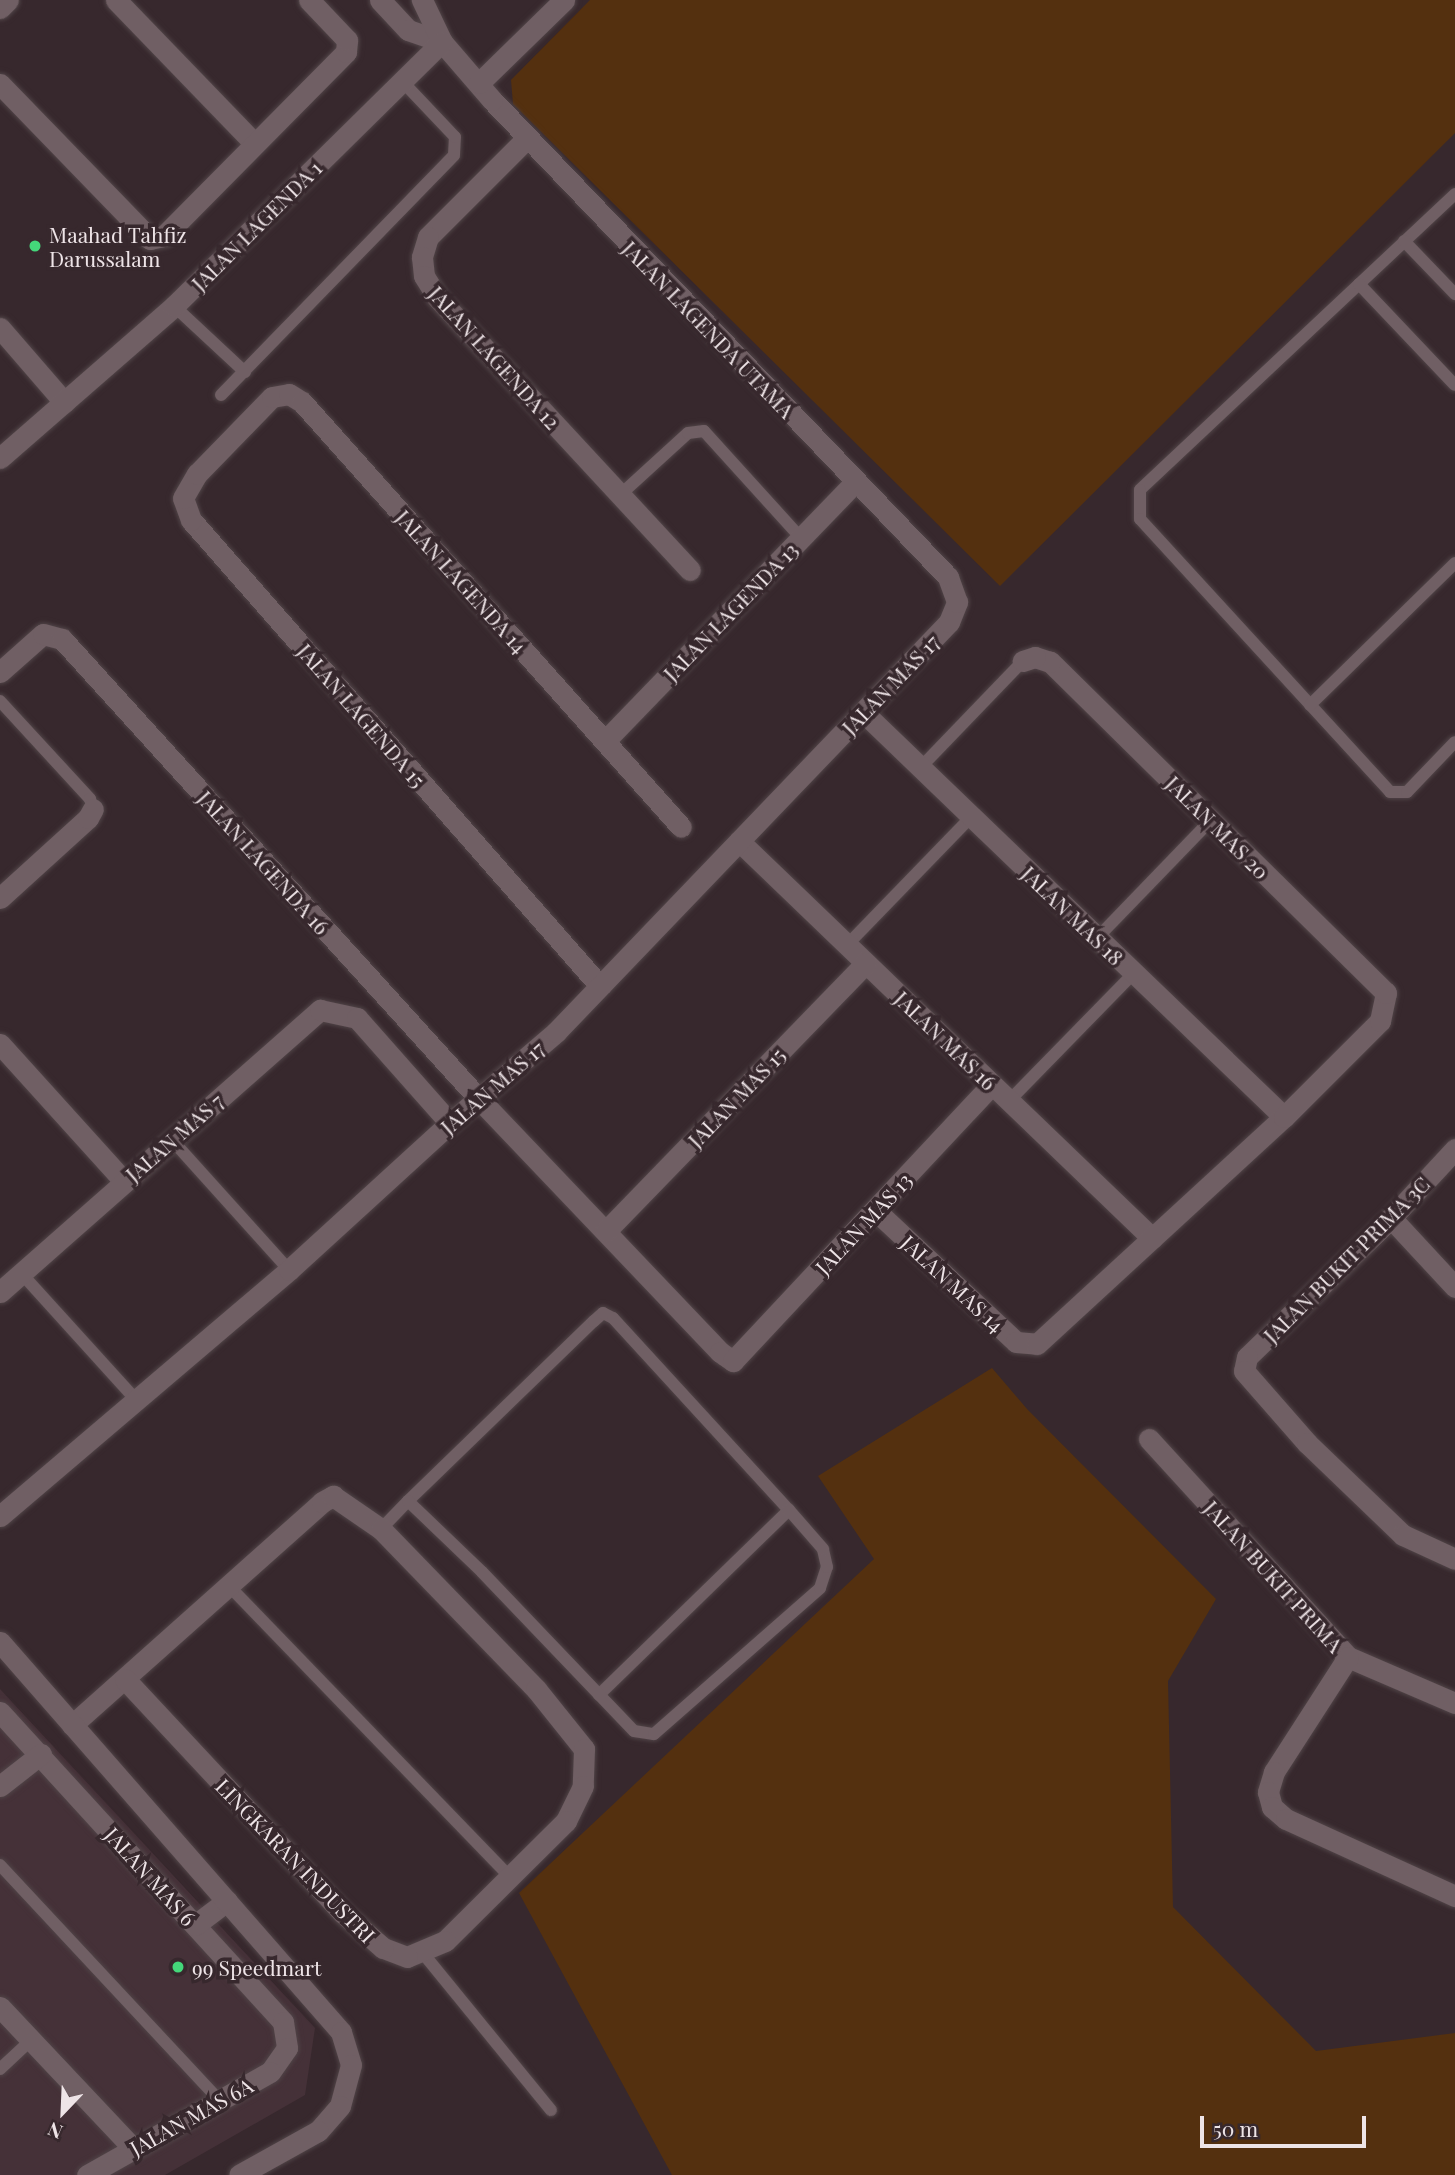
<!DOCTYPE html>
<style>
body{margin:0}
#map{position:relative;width:1455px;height:2175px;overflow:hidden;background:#37282d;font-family:"Playfair Display",serif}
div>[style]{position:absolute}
.built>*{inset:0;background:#453138}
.green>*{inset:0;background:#54300f}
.roads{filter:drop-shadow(0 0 2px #504447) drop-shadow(0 0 2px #504447)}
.lane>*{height:12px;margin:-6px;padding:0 6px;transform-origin:6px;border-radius:6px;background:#705f64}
.street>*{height:21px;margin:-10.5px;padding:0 10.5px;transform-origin:10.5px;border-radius:10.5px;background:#705f64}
.secondary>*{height:21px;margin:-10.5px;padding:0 10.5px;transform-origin:10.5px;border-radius:10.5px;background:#705f64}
.dots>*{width:19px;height:19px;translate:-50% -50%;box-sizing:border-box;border:4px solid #37282d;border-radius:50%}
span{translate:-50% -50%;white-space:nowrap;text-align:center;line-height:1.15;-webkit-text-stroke:7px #37282d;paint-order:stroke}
.street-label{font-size:21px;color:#eee4e7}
.poi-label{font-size:21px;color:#eee4e7}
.left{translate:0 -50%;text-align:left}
.north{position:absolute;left:28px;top:2077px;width:70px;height:70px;-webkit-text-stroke:5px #37282d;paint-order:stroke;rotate:203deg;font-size:19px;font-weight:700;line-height:28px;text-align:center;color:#eee4e7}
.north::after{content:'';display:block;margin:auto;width:24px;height:32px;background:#eee4e7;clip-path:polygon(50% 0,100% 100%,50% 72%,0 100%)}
.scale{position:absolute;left:1200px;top:2116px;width:166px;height:32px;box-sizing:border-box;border:4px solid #eee4e7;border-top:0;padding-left:9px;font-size:21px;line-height:24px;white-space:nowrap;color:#eee4e7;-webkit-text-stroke:5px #37282d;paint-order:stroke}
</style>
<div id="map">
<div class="built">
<div style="clip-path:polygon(0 1689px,315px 2028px,305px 2095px,165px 2175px,0 2175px)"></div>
</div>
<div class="green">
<div style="clip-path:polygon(590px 0,1455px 0,1455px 133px,1000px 586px,513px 104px,511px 80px)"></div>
<div style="clip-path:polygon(992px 1368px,1027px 1409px,1216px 1599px,1168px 1681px,1173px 1907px,1316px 2051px,1455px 2033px,1455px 2175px,672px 2175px,519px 1893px,874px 1559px,818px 1476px)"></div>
</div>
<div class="roads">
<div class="lane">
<div style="left:1455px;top:194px;width:432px;rotate:136.8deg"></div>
<div style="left:1140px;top:490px;width:29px;rotate:90deg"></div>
<div style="left:1140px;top:519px;width:370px;rotate:47.5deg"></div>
<div style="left:1390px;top:792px;width:17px"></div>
<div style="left:1407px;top:792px;width:69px;rotate:-46.2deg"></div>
<div style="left:1404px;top:241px;width:74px;rotate:46.1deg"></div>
<div style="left:1359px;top:284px;width:139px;rotate:46.5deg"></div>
<div style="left:174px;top:306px;width:97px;rotate:42.9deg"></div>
<div style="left:221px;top:395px;width:334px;rotate:-45.8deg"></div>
<div style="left:454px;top:155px;width:18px;rotate:-87deg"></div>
<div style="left:455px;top:137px;width:77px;rotate:-133.4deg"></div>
<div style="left:620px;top:495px;width:92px;rotate:-42.4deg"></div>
<div style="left:688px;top:433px;width:16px;rotate:-7deg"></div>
<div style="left:704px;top:431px;width:144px;rotate:47.8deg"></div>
<div style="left:0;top:701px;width:133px;rotate:47.4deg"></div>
<div style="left:90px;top:799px;width:10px;rotate:73deg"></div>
<div style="left:1310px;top:705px;width:203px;rotate:-44.4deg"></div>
<div style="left:920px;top:768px;width:149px;rotate:-46.1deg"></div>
<div style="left:1097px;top:938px;width:164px;rotate:-46deg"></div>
<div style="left:847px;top:945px;width:178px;rotate:-45.9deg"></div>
<div style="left:1009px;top:1101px;width:179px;rotate:-45.7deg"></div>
<div style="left:172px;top:1140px;width:175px;rotate:48deg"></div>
<div style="left:21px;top:1273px;width:171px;rotate:47.8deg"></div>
<div style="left:408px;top:1501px;width:259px;rotate:-44.1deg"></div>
<div style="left:594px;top:1321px;width:12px;rotate:-42deg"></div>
<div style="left:603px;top:1313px;width:11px;rotate:27deg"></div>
<div style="left:613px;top:1318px;width:260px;rotate:47.5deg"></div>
<div style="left:789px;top:1510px;width:265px;rotate:135.8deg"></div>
<div style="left:381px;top:1529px;width:39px;rotate:-46deg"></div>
<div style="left:408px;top:1501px;width:103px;rotate:43.8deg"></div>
<div style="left:482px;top:1572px;width:220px;rotate:46.3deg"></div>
<div style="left:634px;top:1731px;width:20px;rotate:9deg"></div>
<div style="left:654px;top:1734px;width:221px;rotate:-41.3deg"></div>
<div style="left:820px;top:1588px;width:22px;rotate:-72deg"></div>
<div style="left:827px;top:1567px;width:18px;rotate:-103deg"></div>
<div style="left:823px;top:1549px;width:52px;rotate:-131.1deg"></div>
<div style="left:229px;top:1586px;width:405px;rotate:46deg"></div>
<div style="left:0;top:1865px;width:323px;rotate:47deg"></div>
<div style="left:422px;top:1952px;width:204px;rotate:50.8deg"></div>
<div style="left:0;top:2069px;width:42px;rotate:-43.1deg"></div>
</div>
<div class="street">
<div style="left:116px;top:0;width:199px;rotate:46deg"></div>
<div style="left:380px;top:0;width:41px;rotate:47deg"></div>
<div style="left:408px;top:30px;width:36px;rotate:19deg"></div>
<div style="left:0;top:8px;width:11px;rotate:-45deg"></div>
<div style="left:0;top:84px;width:216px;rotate:45.9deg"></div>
<div style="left:150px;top:239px;width:14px;rotate:-12deg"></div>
<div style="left:164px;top:236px;width:259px;rotate:-45.3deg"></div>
<div style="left:346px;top:52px;width:12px;rotate:-85deg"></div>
<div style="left:347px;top:40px;width:55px;rotate:-133.5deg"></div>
<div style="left:527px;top:138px;width:140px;rotate:135deg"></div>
<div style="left:428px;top:237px;width:21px;rotate:107deg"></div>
<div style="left:422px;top:257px;width:19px;rotate:84deg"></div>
<div style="left:424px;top:276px;width:25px;rotate:58deg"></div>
<div style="left:437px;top:297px;width:372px;rotate:47.2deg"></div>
<div style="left:0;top:328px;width:98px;rotate:49.1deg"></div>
<div style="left:0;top:672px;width:57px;rotate:-41.5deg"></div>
<div style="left:43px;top:634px;width:20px;rotate:15deg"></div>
<div style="left:62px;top:639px;width:622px;rotate:47.8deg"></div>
<div style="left:480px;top:1100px;width:348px;rotate:46.4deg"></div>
<div style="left:720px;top:1352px;width:16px;rotate:35deg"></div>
<div style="left:733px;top:1361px;width:379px;rotate:-46.9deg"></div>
<div style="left:863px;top:712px;width:584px;rotate:43.89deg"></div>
<div style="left:605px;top:741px;width:360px;rotate:-46deg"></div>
<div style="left:739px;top:841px;width:573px;rotate:43.87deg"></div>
<div style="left:0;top:898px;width:119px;rotate:-42.3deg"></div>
<div style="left:88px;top:818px;width:10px;rotate:-61deg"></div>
<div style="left:600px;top:986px;width:620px;rotate:-131.27deg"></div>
<div style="left:191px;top:520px;width:23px;rotate:-110deg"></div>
<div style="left:183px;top:498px;width:28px;rotate:-60deg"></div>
<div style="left:197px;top:474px;width:107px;rotate:-45.8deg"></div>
<div style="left:272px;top:397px;width:17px;rotate:-10deg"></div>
<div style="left:289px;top:394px;width:15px;rotate:32deg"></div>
<div style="left:302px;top:402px;width:569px;rotate:48.27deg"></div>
<div style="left:0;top:1044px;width:183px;rotate:47.9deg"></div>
<div style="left:1455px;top:1149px;width:94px;rotate:132.8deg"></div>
<div style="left:1391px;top:1218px;width:200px;rotate:136deg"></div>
<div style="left:1247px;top:1357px;width:14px;rotate:102deg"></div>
<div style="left:1244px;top:1371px;width:96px;rotate:48.8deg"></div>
<div style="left:1307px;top:1443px;width:133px;rotate:43.8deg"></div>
<div style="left:1403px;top:1535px;width:57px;rotate:24.8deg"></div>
<div style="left:875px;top:1210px;width:193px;rotate:43.1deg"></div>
<div style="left:1016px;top:1342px;width:21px;rotate:5deg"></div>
<div style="left:1037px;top:1344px;width:335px;rotate:-42.6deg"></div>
<div style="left:1284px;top:1117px;width:136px;rotate:-45deg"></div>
<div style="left:1380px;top:1021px;width:29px;rotate:-78deg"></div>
<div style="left:1386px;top:993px;width:472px;rotate:-135.4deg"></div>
<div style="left:1050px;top:662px;width:16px;rotate:-162deg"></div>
<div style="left:1035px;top:657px;width:13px;rotate:162deg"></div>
<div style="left:1391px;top:1218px;width:94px;rotate:47.2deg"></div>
<div style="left:606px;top:1231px;width:373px;rotate:-45.9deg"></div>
<div style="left:0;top:1292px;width:427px;rotate:-41.4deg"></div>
<div style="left:320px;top:1010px;width:38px;rotate:12deg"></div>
<div style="left:357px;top:1018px;width:140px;rotate:48.5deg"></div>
<div style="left:1149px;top:1439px;width:295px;rotate:47.6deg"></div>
<div style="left:1348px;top:1657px;width:116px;rotate:23.3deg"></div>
<div style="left:0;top:1516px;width:380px;rotate:-40.4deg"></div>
<div style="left:289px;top:1270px;width:218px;rotate:-42.4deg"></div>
<div style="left:450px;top:1123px;width:140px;rotate:-40.6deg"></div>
<div style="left:556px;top:1032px;width:568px;rotate:-46.21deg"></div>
<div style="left:949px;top:622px;width:22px;rotate:-68deg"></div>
<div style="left:957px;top:602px;width:27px;rotate:-110deg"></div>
<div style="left:948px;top:577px;width:660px;rotate:-133.71deg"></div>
<div style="left:492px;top:100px;width:77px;rotate:-130.8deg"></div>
<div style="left:442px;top:42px;width:47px;rotate:-115.5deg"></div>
<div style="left:1348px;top:1657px;width:137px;rotate:122.8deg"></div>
<div style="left:1274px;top:1772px;width:21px;rotate:107deg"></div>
<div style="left:1268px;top:1792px;width:16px;rotate:75deg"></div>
<div style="left:1272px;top:1807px;width:18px;rotate:41deg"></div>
<div style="left:1286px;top:1819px;width:186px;rotate:24.5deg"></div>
<div style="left:0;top:1712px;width:420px;rotate:47.6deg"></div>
<div style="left:283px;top:2022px;width:26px;rotate:81deg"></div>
<div style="left:287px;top:2048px;width:29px;rotate:125deg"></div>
<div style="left:270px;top:2072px;width:210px;rotate:150.6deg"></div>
<div style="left:72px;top:1725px;width:335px;rotate:-41.7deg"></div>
<div style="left:322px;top:1502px;width:13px;rotate:-29deg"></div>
<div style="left:333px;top:1496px;width:58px;rotate:34.5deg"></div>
<div style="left:381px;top:1529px;width:223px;rotate:45.9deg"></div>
<div style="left:536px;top:1689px;width:77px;rotate:51.3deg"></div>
<div style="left:584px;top:1749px;width:37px;rotate:92deg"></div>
<div style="left:583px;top:1786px;width:39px;rotate:116deg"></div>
<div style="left:566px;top:1821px;width:170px;rotate:135.2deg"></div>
<div style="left:445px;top:1941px;width:41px;rotate:157.2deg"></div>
<div style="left:407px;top:1957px;width:26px;rotate:-159deg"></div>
<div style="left:383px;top:1948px;width:53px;rotate:-138.8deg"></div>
<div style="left:343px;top:1913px;width:320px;rotate:-133deg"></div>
<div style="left:0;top:1786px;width:52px;rotate:-38deg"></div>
<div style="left:195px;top:1925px;width:40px;rotate:-37deg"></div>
<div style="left:0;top:2007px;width:195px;rotate:46.7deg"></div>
</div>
<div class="secondary">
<div style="left:479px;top:83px;width:119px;rotate:-44.3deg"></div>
<div style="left:0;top:458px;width:231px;rotate:-41.1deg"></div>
<div style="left:174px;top:306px;width:376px;rotate:-44.6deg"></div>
<div style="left:0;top:1642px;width:518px;rotate:48.83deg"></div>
<div style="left:341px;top:2032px;width:34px;rotate:73deg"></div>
<div style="left:351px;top:2065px;width:42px;rotate:105deg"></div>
<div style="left:340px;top:2106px;width:33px;rotate:131deg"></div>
<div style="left:318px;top:2131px;width:90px;rotate:150.9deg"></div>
</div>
</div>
<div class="dots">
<div style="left:35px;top:246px;background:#44d77a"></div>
<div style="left:178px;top:1967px;background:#44d77a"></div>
</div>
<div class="street-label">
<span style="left:256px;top:225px;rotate:-45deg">JALAN LAGENDA 1</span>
<span style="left:709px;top:329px;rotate:46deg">JALAN LAGENDA UTAMA</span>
<span style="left:495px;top:357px;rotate:48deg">JALAN LAGENDA 12</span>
<span style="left:462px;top:581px;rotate:48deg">JALAN LAGENDA 14</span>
<span style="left:730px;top:611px;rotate:-46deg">JALAN LAGENDA 13</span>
<span style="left:890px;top:684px;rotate:-46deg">JALAN MAS 17</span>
<span style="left:362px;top:715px;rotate:49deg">JALAN LAGENDA 15</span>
<span style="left:1218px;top:827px;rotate:45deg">JALAN MAS 20</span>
<span style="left:264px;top:862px;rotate:48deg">JALAN LAGENDA 16</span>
<span style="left:1073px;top:915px;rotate:44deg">JALAN MAS 18</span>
<span style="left:946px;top:1040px;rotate:44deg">JALAN MAS 16</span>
<span style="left:492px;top:1087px;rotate:-41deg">JALAN MAS 17</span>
<span style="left:736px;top:1097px;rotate:-46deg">JALAN MAS 15</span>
<span style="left:174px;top:1137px;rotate:-41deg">JALAN MAS 7</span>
<span style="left:863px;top:1223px;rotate:-47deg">JALAN MAS 13</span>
<span style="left:1346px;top:1259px;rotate:-45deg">JALAN BUKIT PRIMA 3C</span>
<span style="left:953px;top:1283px;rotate:43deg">JALAN MAS 14</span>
<span style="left:1274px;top:1576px;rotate:48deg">JALAN BUKIT PRIMA</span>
<span style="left:296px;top:1860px;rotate:46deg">LINGKARAN INDUSTRI</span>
<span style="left:151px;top:1876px;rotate:48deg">JALAN MAS 6</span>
<span style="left:191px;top:2116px;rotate:-29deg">JALAN MAS 6A</span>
</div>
<div class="poi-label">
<span class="left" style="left:49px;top:246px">Maahad Tahfiz<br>Darussalam</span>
<span class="left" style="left:192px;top:1967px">99 Speedmart</span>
</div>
<div class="north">N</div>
<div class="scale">50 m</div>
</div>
